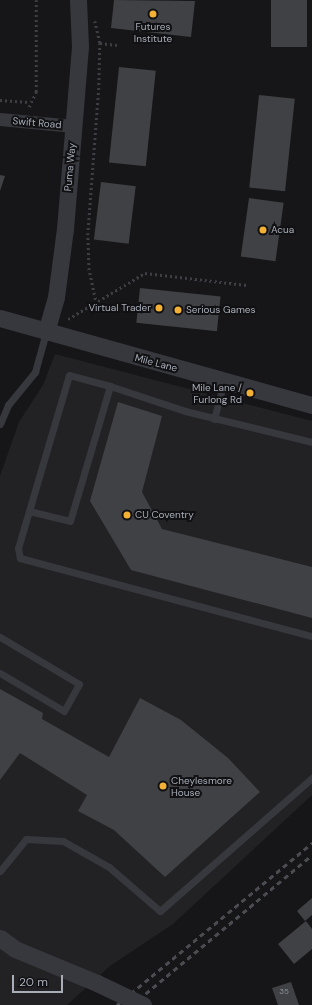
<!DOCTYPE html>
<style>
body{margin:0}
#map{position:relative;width:312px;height:1005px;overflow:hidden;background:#161618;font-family:"DM Sans",sans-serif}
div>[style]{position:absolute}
.built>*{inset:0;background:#222225}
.building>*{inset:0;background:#404145;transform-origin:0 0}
.path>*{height:2.5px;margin-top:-1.25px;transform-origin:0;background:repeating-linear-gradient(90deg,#3d3f44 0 2px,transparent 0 5px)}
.service>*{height:7px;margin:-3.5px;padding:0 3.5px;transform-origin:3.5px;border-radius:3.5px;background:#37383d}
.minor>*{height:13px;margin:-6.5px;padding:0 6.5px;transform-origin:6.5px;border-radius:6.5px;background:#37383d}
.tertiary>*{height:17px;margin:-8.5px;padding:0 8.5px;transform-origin:8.5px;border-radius:8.5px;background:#37383d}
.rail>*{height:3px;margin-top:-1.5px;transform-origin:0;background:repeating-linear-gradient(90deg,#4a4c52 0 5px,transparent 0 9px)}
.tertiary-bridge>*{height:17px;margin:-8.5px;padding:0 8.5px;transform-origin:8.5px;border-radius:8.5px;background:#37383d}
.dots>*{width:11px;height:11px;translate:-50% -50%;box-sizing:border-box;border:2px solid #111113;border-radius:50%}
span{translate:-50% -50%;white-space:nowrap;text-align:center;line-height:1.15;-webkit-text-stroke:4px #111113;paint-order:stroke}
.number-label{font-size:8px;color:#8e929b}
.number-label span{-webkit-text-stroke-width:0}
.poi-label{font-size:10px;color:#a8adb8}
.left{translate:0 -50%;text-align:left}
.right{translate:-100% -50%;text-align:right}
.street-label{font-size:10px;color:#a8adb8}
.scale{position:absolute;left:12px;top:975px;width:51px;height:18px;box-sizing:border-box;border:2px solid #a8adb8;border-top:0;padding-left:5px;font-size:12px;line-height:14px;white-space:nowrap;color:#a8adb8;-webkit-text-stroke:3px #111113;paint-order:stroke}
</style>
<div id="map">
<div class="built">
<div style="clip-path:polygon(55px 354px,312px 421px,312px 795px,173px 924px,110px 966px,67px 1005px,0 1005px,0 476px,19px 422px,43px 385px)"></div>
</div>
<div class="building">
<div style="clip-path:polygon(114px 0,195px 1px,191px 37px,111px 28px)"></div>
<div style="left:271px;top:0;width:36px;height:47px"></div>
<div style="left:119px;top:67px;width:37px;height:96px;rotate:6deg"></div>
<div style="left:259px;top:95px;width:36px;height:93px;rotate:6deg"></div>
<div style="clip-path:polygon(0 175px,5px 176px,0 191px)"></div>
<div style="left:101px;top:182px;width:35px;height:58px;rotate:7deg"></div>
<div style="left:249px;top:198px;width:35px;height:59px;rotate:8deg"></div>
<div style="left:140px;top:288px;width:81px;height:35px;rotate:6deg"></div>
<div style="clip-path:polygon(118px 402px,162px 416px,142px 492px,162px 529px,312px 567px,312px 618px,131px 570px,90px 501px)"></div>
<div style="clip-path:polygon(0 689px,43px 713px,42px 719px,109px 757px,140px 698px,181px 720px,228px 758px,260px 792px,165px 877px,114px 830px,78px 811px,87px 795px,20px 753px,0 780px)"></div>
<div style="clip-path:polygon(312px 898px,312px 915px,305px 921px,297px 911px)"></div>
<div style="clip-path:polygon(306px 921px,312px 929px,312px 949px,294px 964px,278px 944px)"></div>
<div style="clip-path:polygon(291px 982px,299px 1005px,278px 1005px,272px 988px)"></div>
</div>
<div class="path">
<div style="left:95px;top:21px;width:23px;rotate:77deg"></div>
<div style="left:100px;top:43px;width:45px;rotate:91.3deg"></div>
<div style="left:99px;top:88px;width:145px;rotate:94.3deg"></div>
<div style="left:88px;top:233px;width:35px;rotate:88deg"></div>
<div style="left:89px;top:268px;width:33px;rotate:78deg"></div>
<div style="left:100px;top:43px;width:17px;rotate:7deg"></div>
<div style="left:0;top:100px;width:29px;rotate:4deg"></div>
<div style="left:29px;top:107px;width:17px;rotate:-65deg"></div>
<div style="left:36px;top:92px;width:92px;rotate:-90deg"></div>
<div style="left:68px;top:319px;width:90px;rotate:-30.9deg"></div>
<div style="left:145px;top:273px;width:102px;rotate:6.8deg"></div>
</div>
<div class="service">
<div style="left:110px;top:386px;width:79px;rotate:18.4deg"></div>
<div style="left:185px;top:411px;width:131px;rotate:13.7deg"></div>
<div style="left:214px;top:419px;width:39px;rotate:-75deg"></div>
<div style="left:0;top:424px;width:21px;rotate:-67deg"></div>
<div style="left:8px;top:405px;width:43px;rotate:-50.7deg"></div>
<div style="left:35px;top:372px;width:41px;rotate:-74.6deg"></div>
<div style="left:29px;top:511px;width:42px;rotate:13.7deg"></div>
<div style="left:70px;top:521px;width:141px;rotate:-73.5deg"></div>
<div style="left:110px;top:386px;width:42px;rotate:-165deg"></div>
<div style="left:69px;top:375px;width:180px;rotate:106.4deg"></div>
<div style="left:18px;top:548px;width:10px;rotate:79deg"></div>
<div style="left:20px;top:558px;width:302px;rotate:15deg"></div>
<div style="left:0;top:637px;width:92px;rotate:30.7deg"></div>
<div style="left:79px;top:684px;width:31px;rotate:119deg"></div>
<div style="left:64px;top:711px;width:74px;rotate:-149.3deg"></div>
<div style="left:0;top:871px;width:41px;rotate:-50.9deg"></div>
<div style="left:26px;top:839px;width:37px;rotate:3deg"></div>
<div style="left:63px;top:841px;width:53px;rotate:29.5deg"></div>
<div style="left:109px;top:867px;width:67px;rotate:40.8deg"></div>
<div style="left:160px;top:911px;width:202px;rotate:-41.2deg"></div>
</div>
<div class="minor">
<div style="left:0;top:119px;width:74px;rotate:5.4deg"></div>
</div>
<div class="tertiary">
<div style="left:0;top:318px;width:324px;rotate:15.6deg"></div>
<div style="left:46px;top:332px;width:36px;rotate:-74deg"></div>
<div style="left:56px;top:297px;width:69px;rotate:-82.5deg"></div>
<div style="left:65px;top:229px;width:184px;rotate:-85.3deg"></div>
<div style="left:80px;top:46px;width:46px;rotate:-92.5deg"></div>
<div style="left:0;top:938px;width:19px;rotate:36deg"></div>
<div style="left:15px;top:949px;width:89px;rotate:22.5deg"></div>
</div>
<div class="rail">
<div style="left:117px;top:1005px;width:254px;rotate:-39.7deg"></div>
<div style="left:132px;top:1005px;width:234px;rotate:-39.8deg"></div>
</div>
<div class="tertiary-bridge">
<div style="left:97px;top:983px;width:51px;rotate:25.6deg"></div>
</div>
<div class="dots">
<div style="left:153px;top:14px;background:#f2b134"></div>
<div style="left:263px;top:230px;background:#f2b134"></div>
<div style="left:159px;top:308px;background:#f2b134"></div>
<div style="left:178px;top:310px;background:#f2b134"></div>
<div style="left:250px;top:393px;background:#f2b134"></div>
<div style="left:127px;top:515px;background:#f2b134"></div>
<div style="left:163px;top:786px;background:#f2b134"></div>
</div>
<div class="number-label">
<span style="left:284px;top:992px">35</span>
</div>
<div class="poi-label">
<span style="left:153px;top:32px">Futures<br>Institute</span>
<span class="left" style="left:271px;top:230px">Acua</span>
<span class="right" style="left:151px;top:308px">Virtual Trader</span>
<span class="left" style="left:186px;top:310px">Serious Games</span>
<span class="right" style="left:242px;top:393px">Mile Lane /<br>Furlong Rd</span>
<span class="left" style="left:135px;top:515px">CU Coventry</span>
<span class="left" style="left:171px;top:786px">Cheylesmore<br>House</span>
</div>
<div class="street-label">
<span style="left:37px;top:123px;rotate:5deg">Swift Road</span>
<span style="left:70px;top:167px;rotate:-85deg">Puma Way</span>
<span style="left:156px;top:363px;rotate:15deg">Mile Lane</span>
</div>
<div class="scale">20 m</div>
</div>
